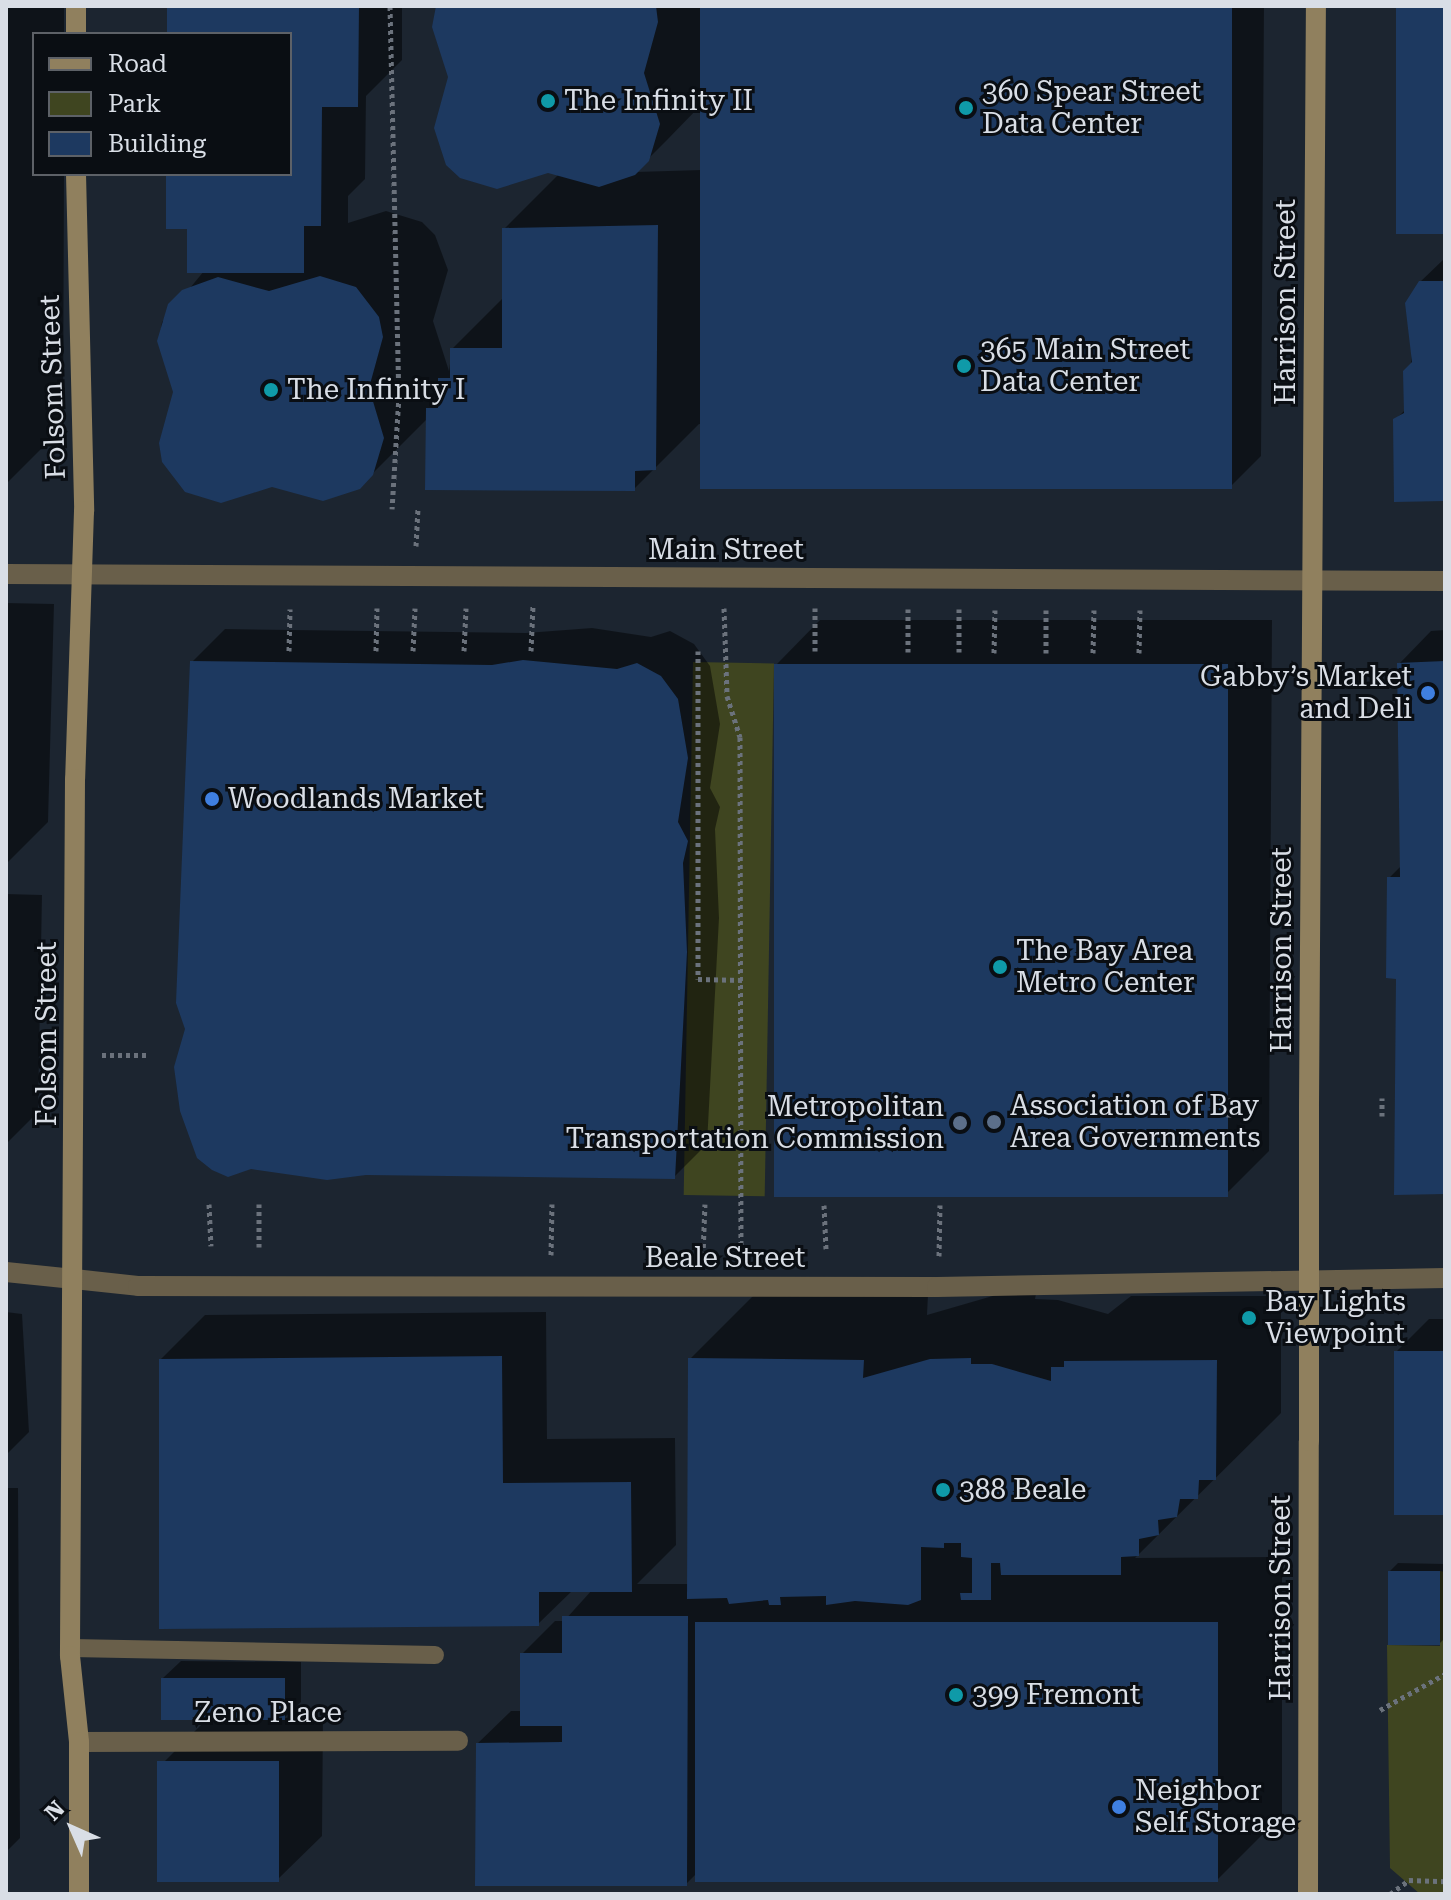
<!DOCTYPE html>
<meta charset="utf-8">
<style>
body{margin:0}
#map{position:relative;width:1451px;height:1900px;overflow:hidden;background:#1c2530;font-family:"Roboto Serif",serif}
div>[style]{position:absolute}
.green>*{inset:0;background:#3f4520;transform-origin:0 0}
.shadow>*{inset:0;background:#0007}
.building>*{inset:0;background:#1d3960;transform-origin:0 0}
.path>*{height:5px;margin-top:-2.5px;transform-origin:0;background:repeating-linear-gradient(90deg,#6b727c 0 4px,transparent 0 8px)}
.service>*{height:18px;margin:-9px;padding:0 9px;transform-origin:9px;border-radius:9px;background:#695f4a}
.minor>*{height:20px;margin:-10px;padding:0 10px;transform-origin:10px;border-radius:10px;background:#695f4a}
.tertiary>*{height:20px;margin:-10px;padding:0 10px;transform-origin:10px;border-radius:10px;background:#695f4a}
.secondary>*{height:20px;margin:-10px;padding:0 10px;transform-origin:10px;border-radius:10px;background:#90805e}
.secondary-bridge>*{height:20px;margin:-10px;padding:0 10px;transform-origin:10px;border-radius:10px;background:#90805e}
.dots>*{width:22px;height:22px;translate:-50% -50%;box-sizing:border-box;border:4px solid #0a0e13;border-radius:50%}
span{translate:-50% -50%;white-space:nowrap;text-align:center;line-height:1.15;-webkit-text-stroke:6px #0a0e13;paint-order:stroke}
.poi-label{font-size:28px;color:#d9dee6}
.left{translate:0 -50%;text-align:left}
.right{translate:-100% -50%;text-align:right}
.street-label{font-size:28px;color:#d9dee6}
.frame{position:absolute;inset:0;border:8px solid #d9dee6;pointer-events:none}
.legend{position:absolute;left:32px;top:32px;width:260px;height:144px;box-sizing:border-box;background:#0a0e13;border:2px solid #5d6167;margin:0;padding:10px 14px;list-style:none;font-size:24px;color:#d9dee6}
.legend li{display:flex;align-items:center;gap:16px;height:40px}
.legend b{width:40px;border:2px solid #5d6167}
.north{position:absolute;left:32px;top:1788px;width:80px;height:80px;-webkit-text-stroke:6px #0a0e13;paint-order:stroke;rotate:315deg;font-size:22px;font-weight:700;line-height:32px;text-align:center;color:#d9dee6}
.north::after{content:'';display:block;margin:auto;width:28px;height:36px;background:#d9dee6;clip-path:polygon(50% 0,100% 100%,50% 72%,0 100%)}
</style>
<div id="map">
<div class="green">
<div style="left:693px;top:662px;width:81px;height:533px;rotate:1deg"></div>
<div style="clip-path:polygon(1440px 1571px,1445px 1572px,1445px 1894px,1420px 1894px,1390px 1868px,1387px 1645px,1440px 1646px)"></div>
</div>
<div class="shadow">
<div style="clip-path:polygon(6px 6px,64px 6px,64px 34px,34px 34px,34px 174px,64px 174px,63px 427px,6px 484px)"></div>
<div style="clip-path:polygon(evenodd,169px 6px,402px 6px,402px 60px,366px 96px,365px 179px,348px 196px,348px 223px,386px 211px,422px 222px,435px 235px,448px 270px,433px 321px,449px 371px,452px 349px,504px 297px,504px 229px,559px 174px,450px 77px,439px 6px,1264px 6px,1261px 456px,1228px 489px,699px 424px,634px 489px,428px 418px,359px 487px,272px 485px,175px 392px,159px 341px,162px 322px,204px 271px,168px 174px,290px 174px,290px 34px,169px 34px,169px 6px,701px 105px,701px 170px,635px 172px,667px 140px,701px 105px)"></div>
<div style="clip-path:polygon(1445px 258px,1445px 499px,1395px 420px,1406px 409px,1420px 282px)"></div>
<div style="clip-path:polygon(6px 603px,54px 604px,48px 822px,6px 864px)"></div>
<div style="clip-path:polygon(820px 620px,1272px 620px,1269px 1151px,1225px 1195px,776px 665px)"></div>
<div style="clip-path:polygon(592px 628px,651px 637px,670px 631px,694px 644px,710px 666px,720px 724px,710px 788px,720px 807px,715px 829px,719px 918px,707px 1144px,674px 1177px,187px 1029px,192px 662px,225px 629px,526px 633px)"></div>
<div style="clip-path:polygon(1445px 630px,1445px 1192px,1398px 977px,1389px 878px,1402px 865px,1399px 664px,1431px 631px)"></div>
<div style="clip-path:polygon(6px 894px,42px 895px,38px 1112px,6px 1144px)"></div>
<div style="clip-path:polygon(755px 1294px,928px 1295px,927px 1315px,996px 1295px,1036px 1294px,1035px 1299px,1058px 1300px,1108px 1314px,1131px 1296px,1281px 1296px,1281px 1413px,1135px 1558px,1282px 1557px,1282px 1815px,1217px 1880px,697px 1873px,686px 1884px,478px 1743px,511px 1711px,522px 1711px,522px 1654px,555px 1621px,564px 1621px,592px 1590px,573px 1590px,538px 1624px,160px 1360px,205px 1315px,546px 1312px,547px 1439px,675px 1438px,676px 1545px,637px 1584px,689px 1584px,690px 1359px)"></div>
<div style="clip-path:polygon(6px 1312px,22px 1314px,29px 1432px,6px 1455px)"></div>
<div style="clip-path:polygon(1429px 1319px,1445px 1319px,1445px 1513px,1396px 1352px)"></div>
<div style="clip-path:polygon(6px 1488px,18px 1488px,20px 1838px,6px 1852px)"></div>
<div style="clip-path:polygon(1398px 1563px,1445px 1564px,1445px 1638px,1439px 1644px,1390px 1571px)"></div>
<div style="clip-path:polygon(181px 1661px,301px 1662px,301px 1702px,283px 1719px,323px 1717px,322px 1836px,277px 1880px,159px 1767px,203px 1723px,218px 1722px,163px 1678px)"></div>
</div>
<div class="building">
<div style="clip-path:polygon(167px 6px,359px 6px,358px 107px,322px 107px,321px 226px,304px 226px,304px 273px,187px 273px,187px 229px,166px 229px,166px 174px,290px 174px,290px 34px,167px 34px)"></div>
<div style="clip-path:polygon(436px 6px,656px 6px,658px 22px,644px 73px,660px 124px,649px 161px,635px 175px,599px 187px,548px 173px,497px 189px,460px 178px,446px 165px,434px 128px,448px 77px,432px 27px)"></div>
<div style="left:700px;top:6px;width:532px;height:483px"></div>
<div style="left:1396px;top:6px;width:49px;height:228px"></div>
<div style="clip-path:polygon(658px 225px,656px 470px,635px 471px,635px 491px,425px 490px,426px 408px,438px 408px,438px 378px,450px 378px,450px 348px,502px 348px,502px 228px)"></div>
<div style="clip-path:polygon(320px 276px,356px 287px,379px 317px,383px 337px,369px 388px,384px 438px,373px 475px,360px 489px,323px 501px,272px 487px,221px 503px,185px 492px,162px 462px,159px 443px,173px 392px,157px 341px,168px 304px,182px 290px,218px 277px,269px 291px)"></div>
<div style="clip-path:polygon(1419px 281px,1445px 281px,1445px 501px,1394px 502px,1393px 419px,1404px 413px,1403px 371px,1412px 362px,1405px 303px)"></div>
<div style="clip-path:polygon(523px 660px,617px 669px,637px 663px,661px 676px,678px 699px,688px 758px,678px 822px,688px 841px,683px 863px,687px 952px,675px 1179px,366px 1175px,327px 1180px,251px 1169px,228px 1177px,212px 1170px,197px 1158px,180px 1111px,174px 1067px,185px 1029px,176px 1003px,190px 661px,492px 665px)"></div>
<div style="clip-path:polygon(1445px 661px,1445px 1194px,1394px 1195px,1396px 979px,1386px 978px,1387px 877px,1400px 877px,1397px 663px)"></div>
<div style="left:774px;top:664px;width:454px;height:533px"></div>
<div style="left:1394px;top:1351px;width:51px;height:164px"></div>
<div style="clip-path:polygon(502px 1356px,503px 1483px,631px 1482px,632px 1592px,539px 1592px,539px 1626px,159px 1629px,159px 1359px)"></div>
<div style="clip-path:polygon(688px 1358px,864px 1360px,863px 1378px,930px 1359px,971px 1358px,971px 1364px,992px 1364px,1051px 1381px,1051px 1367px,1064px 1367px,1064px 1361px,1217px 1360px,1216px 1480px,1199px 1480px,1198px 1499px,1180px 1499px,1177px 1517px,1158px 1520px,1159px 1535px,1139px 1539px,1139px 1556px,1121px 1557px,1121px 1575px,1001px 1575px,1000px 1563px,991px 1563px,991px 1600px,961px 1600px,960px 1593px,972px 1593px,972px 1558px,961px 1557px,961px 1543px,944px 1543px,944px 1548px,921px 1547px,921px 1600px,908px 1605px,855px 1601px,826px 1605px,826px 1596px,780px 1597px,781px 1605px,769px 1605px,768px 1600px,729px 1604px,727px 1598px,687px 1599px)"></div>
<div style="left:1388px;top:1571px;width:52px;height:74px"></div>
<div style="clip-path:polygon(562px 1616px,688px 1616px,687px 1886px,475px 1886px,476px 1743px,562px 1742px,562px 1726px,520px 1726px,520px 1653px,562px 1653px)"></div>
<div style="left:1218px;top:1622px;width:260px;height:523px;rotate:90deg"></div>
<div style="left:161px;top:1678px;width:124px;height:42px"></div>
<div style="left:279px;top:1761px;width:121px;height:122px;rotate:90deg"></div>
</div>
<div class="path">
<div style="left:390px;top:6px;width:389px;rotate:88.7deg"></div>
<div style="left:399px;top:395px;width:114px;rotate:93.5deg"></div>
<div style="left:416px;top:546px;width:39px;rotate:-87deg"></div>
<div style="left:724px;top:608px;width:88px;rotate:88deg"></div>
<div style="left:727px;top:696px;width:43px;rotate:72.4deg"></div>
<div style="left:740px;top:737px;width:519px;rotate:89.89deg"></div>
<div style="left:815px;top:608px;width:43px;rotate:90deg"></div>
<div style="left:959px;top:609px;width:43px;rotate:90deg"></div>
<div style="left:1046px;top:610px;width:43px;rotate:90deg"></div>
<div style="left:289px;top:651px;width:42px;rotate:-88.6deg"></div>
<div style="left:376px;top:651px;width:43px;rotate:-88.7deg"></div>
<div style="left:413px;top:651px;width:43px;rotate:-87.3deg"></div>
<div style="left:464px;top:651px;width:43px;rotate:-87.3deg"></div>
<div style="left:531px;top:651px;width:45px;rotate:-87.5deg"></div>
<div style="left:698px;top:651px;width:328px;rotate:90deg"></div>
<div style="left:698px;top:979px;width:44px;rotate:1.3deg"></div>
<div style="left:908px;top:652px;width:43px;rotate:-90deg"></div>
<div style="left:994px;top:653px;width:43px;rotate:-88.7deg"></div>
<div style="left:1093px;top:653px;width:43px;rotate:-88.7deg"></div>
<div style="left:1139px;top:653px;width:43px;rotate:-88.7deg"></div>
<div style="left:102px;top:1055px;width:47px"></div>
<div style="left:1382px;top:1116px;width:18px;rotate:-90deg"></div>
<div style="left:1229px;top:1117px;width:19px;rotate:-90deg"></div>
<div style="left:209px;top:1204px;width:42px;rotate:87.3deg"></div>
<div style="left:824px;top:1205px;width:44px;rotate:87.4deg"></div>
<div style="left:259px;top:1247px;width:43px;rotate:-90deg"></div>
<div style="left:551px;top:1255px;width:51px;rotate:-88.9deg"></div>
<div style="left:703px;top:1255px;width:51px;rotate:-87.8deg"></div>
<div style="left:939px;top:1256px;width:51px;rotate:-88.9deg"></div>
<div style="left:1380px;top:1710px;width:74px;rotate:-29deg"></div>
<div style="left:1390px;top:1894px;width:24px;rotate:-36deg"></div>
<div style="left:1409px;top:1880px;width:36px;rotate:2deg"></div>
</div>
<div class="service">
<div style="left:71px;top:1648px;width:364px;rotate:1.1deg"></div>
</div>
<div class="minor">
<div style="left:74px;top:1279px;width:64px;rotate:6.2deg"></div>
<div style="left:138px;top:1286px;width:799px;rotate:0.07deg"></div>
<div style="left:937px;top:1287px;width:508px;rotate:-1.01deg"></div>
<div style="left:79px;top:1742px;width:379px;rotate:-0.2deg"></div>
</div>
<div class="tertiary">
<div style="left:6px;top:574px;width:1439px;rotate:0.28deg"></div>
<div style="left:6px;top:1272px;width:68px;rotate:5.9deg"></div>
</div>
<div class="secondary">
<div style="left:76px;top:6px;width:28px;rotate:90deg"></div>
<div style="left:76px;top:174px;width:337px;rotate:88.6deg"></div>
<div style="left:84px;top:511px;width:268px;rotate:91.9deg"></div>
<div style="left:75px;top:779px;width:877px;rotate:90.33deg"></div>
<div style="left:70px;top:1656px;width:86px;rotate:84deg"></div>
<div style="left:79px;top:1742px;width:152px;rotate:90deg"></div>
<div style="left:1309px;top:1106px;width:1100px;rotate:-89.64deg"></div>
<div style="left:1308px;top:1894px;width:453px;rotate:-89.9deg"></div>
</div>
<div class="secondary-bridge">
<div style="left:1309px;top:1441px;width:335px;rotate:-90deg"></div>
</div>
<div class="dots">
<div style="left:548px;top:101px;background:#0f9aa8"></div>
<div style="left:966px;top:108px;background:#0f9aa8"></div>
<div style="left:964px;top:366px;background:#0f9aa8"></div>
<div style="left:271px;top:390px;background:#0f9aa8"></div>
<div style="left:1428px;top:693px;background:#3f7fe0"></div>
<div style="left:212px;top:799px;background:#3f7fe0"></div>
<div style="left:1000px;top:967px;background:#0f9aa8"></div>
<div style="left:994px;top:1122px;background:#5c6f8a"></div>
<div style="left:960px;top:1123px;background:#5c6f8a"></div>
<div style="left:1249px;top:1318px;background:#0f9aa8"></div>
<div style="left:943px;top:1490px;background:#0f9aa8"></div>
<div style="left:956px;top:1695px;background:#0f9aa8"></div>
<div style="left:1119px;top:1807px;background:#3f7fe0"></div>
</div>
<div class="poi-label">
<span class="left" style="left:982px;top:108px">360 Spear Street<br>Data Center</span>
<span class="left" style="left:564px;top:101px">The Infinity II</span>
<span class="left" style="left:980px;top:366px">365 Main Street<br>Data Center</span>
<span class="left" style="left:287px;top:390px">The Infinity I</span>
<span class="right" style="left:1412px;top:693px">Gabby’s Market<br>and Deli</span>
<span class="left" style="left:228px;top:799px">Woodlands Market</span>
<span class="left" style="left:1016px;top:967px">The Bay Area<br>Metro Center</span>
<span class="left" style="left:1010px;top:1122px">Association of Bay<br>Area Governments</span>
<span class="right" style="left:944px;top:1123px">Metropolitan<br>Transportation Commission</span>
<span class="left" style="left:1265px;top:1318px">Bay Lights<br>Viewpoint</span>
<span class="left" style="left:959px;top:1490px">388 Beale</span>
<span class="left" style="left:972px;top:1695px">399 Fremont</span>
<span class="left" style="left:1135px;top:1807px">Neighbor<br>Self Storage</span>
</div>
<div class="street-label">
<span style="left:1286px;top:302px;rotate:-90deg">Harrison Street</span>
<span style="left:53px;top:387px;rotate:-92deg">Folsom Street</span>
<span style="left:726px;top:550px">Main Street</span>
<span style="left:1282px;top:950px;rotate:-90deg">Harrison Street</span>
<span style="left:47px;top:1034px;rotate:-90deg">Folsom Street</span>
<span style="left:725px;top:1258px">Beale Street</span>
<span style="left:1281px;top:1598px;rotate:-90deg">Harrison Street</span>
<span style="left:268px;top:1713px">Zeno Place</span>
</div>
<div class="frame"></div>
<ul class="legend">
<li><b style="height:10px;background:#90805e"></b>Road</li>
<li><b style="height:22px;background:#3f4520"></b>Park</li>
<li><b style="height:22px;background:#1d3960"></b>Building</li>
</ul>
<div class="north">N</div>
</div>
